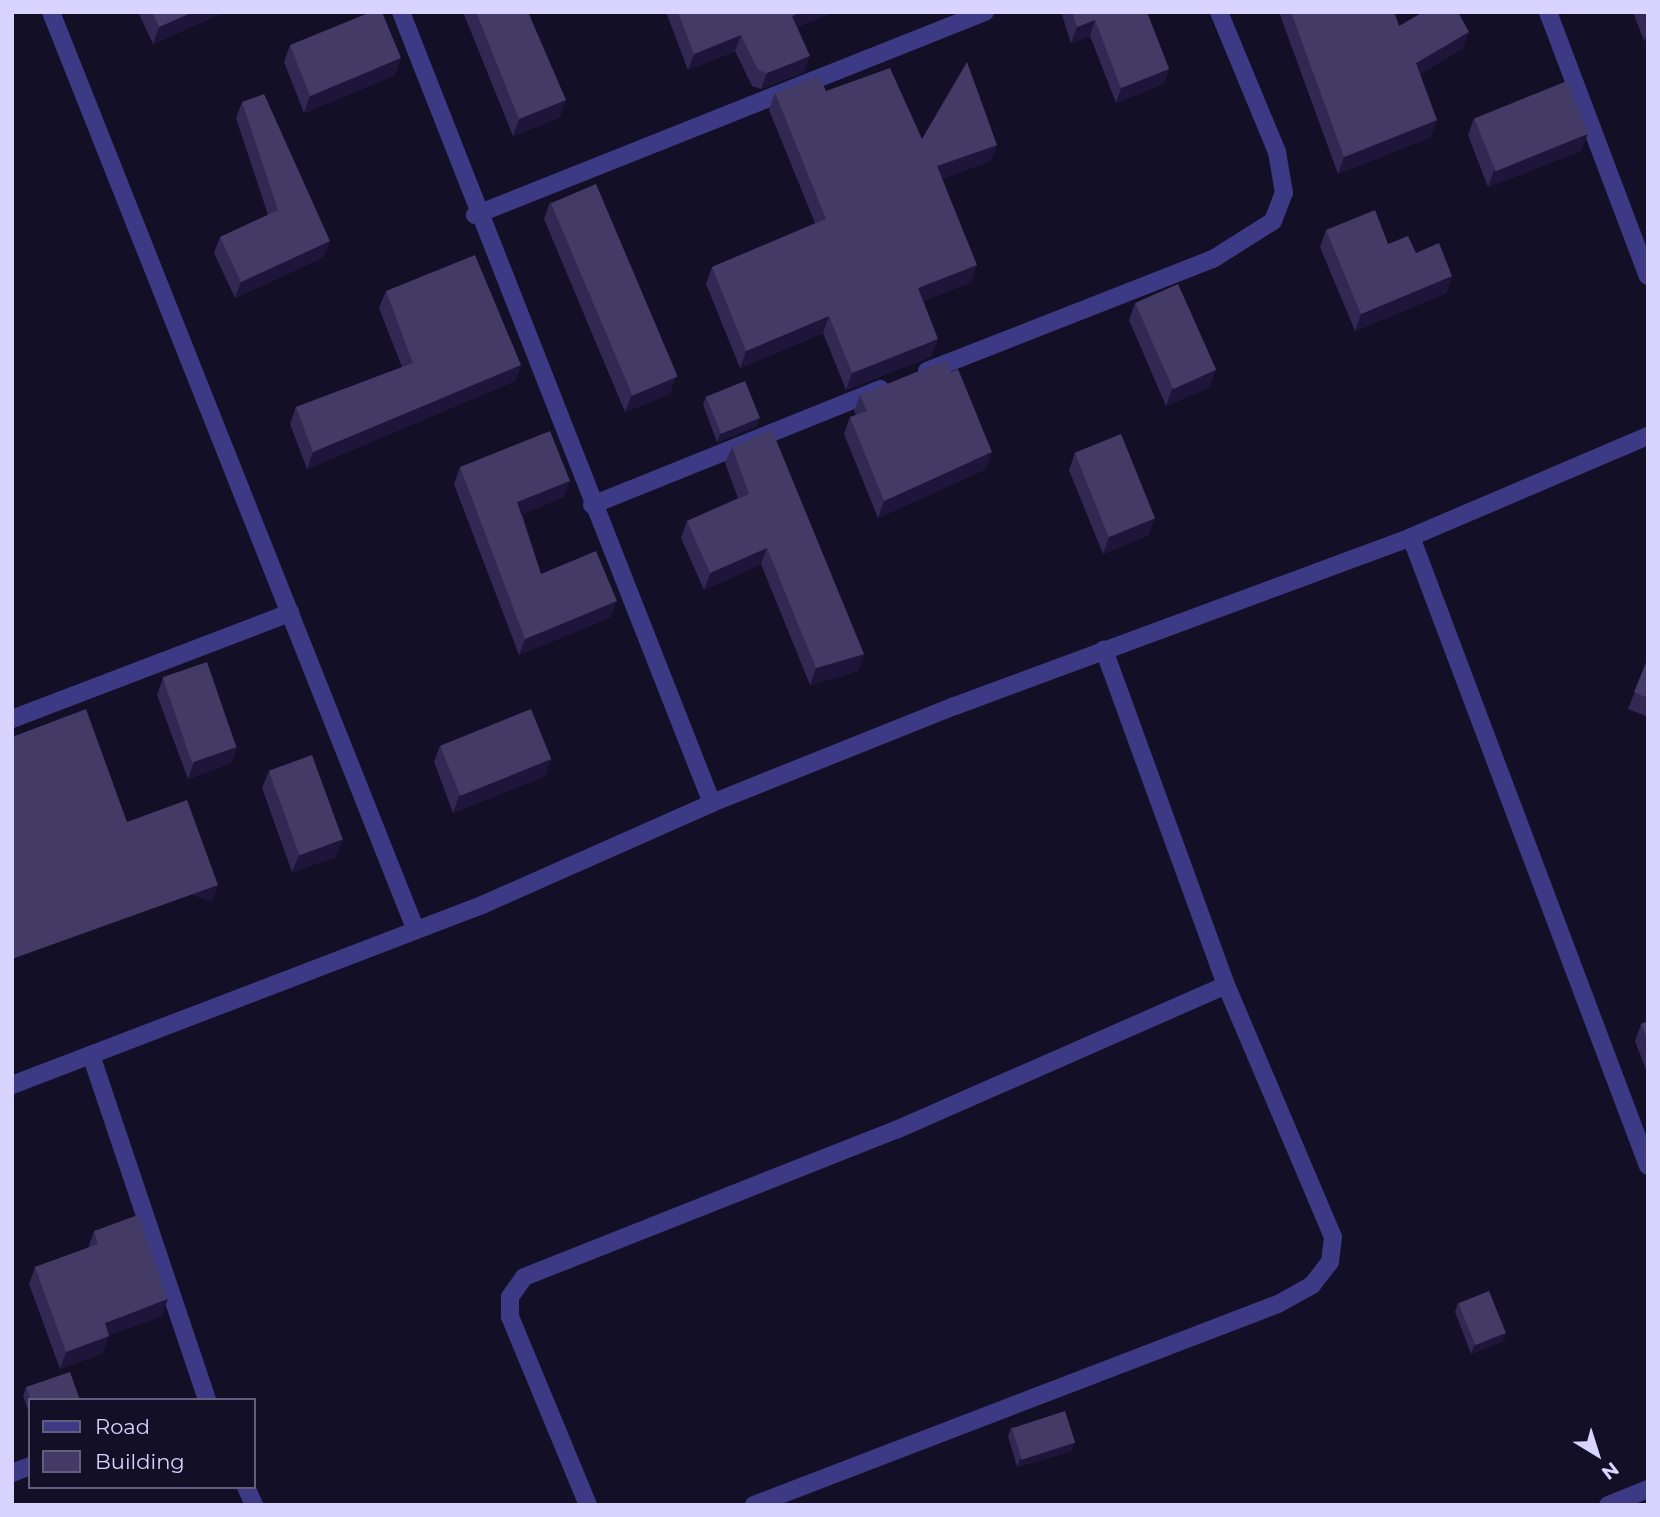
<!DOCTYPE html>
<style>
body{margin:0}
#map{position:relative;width:1660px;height:1517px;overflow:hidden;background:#130f26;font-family:Montserrat,sans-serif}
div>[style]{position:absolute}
.street>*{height:18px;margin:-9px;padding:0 9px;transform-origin:9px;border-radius:9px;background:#3d3a85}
.wall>*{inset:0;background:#312854}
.shaded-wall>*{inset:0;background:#1d163a;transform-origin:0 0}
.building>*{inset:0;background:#433a66;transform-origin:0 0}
span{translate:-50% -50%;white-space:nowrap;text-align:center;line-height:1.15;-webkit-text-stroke:6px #130f26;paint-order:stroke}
.frame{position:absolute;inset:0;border:14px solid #d9d4ff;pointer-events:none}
.legend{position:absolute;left:28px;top:1398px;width:228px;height:91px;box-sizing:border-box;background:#130f26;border:2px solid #625e7d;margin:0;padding:9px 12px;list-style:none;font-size:21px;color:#d9d4ff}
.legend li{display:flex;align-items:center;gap:14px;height:35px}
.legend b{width:35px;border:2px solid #625e7d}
.north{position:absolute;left:1562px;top:1419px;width:70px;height:70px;-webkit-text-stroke:5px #130f26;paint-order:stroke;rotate:142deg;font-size:19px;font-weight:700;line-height:28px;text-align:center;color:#d9d4ff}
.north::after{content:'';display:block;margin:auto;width:24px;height:32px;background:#d9d4ff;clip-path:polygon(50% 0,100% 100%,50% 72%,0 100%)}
</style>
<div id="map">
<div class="street">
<div style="left:51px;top:12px;width:986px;rotate:68.33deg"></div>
<div style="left:401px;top:12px;width:850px;rotate:68.54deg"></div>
<div style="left:1548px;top:12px;width:282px;rotate:69.3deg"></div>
<div style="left:475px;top:215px;width:549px;rotate:-21.7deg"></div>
<div style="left:927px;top:371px;width:307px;rotate:-21.4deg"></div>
<div style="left:1213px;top:259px;width:71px;rotate:-32.3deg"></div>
<div style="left:1273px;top:221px;width:30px;rotate:-69deg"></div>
<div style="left:1284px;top:193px;width:42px;rotate:-99.7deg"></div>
<div style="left:1277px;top:152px;width:152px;rotate:-112.5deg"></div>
<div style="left:592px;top:505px;width:311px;rotate:-21.9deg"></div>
<div style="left:1411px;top:537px;width:672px;rotate:69.35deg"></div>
<div style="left:12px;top:719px;width:298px;rotate:-20.9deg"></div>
<div style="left:91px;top:1055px;width:364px;rotate:71.4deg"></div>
<div style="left:12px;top:1085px;width:503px;rotate:-20.96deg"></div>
<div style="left:482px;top:905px;width:252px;rotate:-23.9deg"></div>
<div style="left:712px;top:803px;width:262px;rotate:-21.8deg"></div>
<div style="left:955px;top:706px;width:486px;rotate:-20.3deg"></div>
<div style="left:1411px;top:537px;width:258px;rotate:-23.1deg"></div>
<div style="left:12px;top:1473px;width:19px;rotate:-21deg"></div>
<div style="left:246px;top:1487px;width:20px;rotate:66deg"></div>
<div style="left:588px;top:1505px;width:204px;rotate:-112.5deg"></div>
<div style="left:510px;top:1317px;width:20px;rotate:-90deg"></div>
<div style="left:510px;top:1297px;width:24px;rotate:-55deg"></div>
<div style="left:524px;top:1277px;width:400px;rotate:-21.6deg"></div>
<div style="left:896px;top:1130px;width:360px;rotate:-23.7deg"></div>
<div style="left:754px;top:1505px;width:561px;rotate:-20.99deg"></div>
<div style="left:1278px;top:1304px;width:39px;rotate:-29deg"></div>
<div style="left:1312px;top:1285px;width:29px;rotate:-52deg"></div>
<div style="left:1330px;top:1262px;width:25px;rotate:-83deg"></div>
<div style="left:1333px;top:1237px;width:274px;rotate:-113deg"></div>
<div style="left:1226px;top:985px;width:357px;rotate:-110deg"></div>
<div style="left:1608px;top:1505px;width:43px;rotate:-21.8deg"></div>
</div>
<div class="wall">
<div style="clip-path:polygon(138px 12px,224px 12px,153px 44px)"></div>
<div style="clip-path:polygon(463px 12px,528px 12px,560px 117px,513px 136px)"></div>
<div style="clip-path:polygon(666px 12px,834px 12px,797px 27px,804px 72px,761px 89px,752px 86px,735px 51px,688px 70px)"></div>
<div style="clip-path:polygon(1061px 12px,1147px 12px,1169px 69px,1163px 84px,1116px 103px,1090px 36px,1071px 43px)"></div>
<div style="clip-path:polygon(1279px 12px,1394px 12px,1399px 26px,1463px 48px,1420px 74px,1431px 137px,1338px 174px)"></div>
<div style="clip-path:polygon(1633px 12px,1648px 12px,1648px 40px,1644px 41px)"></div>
<div style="clip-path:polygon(290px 45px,395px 75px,304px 113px,284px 62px)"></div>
<div style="clip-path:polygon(826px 91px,922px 139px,997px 145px,990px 161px,942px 179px,971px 282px,923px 301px,932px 356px,846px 390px,823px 333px,740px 368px,706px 284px,712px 267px,815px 223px,769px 110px,775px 93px)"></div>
<div style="clip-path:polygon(242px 102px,324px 257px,235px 298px,214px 253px,220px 237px,268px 215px,236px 118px)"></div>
<div style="clip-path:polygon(1474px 118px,1581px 151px,1488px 187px,1468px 135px)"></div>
<div style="clip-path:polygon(550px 202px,670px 394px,625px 412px,544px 219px)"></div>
<div style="clip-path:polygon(1326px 230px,1388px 244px,1416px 253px,1452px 276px,1446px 293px,1355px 331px,1320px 247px)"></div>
<div style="clip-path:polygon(386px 291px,521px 365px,515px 381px,307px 469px,290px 424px,296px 407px,402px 367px,379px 308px)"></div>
<div style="clip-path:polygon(1135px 303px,1210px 387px,1166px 406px,1129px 320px)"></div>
<div style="clip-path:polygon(860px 395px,986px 469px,878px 518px,844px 434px,850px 417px,856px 415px,854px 411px)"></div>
<div style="clip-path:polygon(706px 396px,757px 426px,717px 442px,703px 405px)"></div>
<div style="clip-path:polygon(732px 447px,864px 654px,858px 671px,810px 685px,761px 564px,704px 590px,681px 538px,687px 521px,738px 498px,725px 463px)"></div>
<div style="clip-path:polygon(1075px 453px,1149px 535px,1103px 554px,1069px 470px)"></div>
<div style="clip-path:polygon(460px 467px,564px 497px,522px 514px,541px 574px,611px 617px,519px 655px,454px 484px)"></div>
<div style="clip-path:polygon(1648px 658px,1648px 717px,1628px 709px)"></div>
<div style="clip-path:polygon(163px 678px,237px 747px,231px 763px,188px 779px,157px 695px)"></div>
<div style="clip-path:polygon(440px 746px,551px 759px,545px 776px,453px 813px,434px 762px)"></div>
<div style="clip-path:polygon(269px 771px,336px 857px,292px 872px,262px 788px)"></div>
<div style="clip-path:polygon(1648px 1021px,1648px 1071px,1647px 1072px,1635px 1041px,1641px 1024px)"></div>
<div style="clip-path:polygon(94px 1231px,162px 1316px,109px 1335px,103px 1353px,60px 1369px,29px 1284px,35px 1267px,88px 1248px)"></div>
<div style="clip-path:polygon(1458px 1303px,1506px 1333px,1503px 1341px,1471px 1354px,1455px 1312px)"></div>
<div style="clip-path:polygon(26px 1387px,80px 1400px,30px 1400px,30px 1415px,23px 1396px)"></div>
<div style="clip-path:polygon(1011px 1427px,1072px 1451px,1017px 1467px,1008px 1436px)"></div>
</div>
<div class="shaded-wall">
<div style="clip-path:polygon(193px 12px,224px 12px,153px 44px,159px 27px)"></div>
<div style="clip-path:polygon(801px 12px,834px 12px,786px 32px,792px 16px)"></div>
<div style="clip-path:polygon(1095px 20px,1090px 36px,1071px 43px,1077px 27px)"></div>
<div style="clip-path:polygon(1648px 31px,1648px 40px,1644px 41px)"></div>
<div style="clip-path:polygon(1469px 32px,1463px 48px,1410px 80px,1416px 63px)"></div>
<div style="clip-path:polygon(741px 35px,735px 51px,688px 70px,694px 54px)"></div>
<div style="clip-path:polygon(810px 56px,804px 72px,761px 89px,767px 73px)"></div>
<div style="clip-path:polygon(401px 58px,395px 75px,304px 113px,310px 96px)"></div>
<div style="clip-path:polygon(1169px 69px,1163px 84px,1116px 103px,1121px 88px)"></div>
<div style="clip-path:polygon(566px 100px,560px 117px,513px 136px,519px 119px)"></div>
<div style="clip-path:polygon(1437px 120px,1431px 137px,1338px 174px,1344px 157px)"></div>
<div style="clip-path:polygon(1588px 134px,1581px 151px,1488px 187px,1494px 170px)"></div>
<div style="clip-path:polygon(997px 145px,990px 161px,931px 183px,937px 166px)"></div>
<div style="clip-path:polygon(330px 241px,324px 257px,235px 298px,241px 282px)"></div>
<div style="clip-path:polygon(977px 265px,971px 282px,912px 305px,918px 288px)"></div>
<div style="clip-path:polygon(1452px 276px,1446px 293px,1355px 331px,1361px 314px)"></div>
<div style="clip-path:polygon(829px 316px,823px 333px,740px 368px,746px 351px)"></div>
<div style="clip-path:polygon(938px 339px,932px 356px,846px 390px,852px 373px)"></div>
<div style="clip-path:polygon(521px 365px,515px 381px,307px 469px,313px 452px)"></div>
<div style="clip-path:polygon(1216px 370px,1210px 387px,1166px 406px,1172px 389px)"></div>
<div style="clip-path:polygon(676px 377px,670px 394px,625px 412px,631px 396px)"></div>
<div style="clip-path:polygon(760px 418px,757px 426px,717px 442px,720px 434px)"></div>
<div style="clip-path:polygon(992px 452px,986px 469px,878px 518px,884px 501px)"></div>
<div style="clip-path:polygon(570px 481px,564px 497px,512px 519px,517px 502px)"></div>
<div style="clip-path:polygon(1155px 518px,1149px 535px,1103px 554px,1109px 537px)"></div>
<div style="clip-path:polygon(767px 548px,761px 564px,704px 590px,710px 573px)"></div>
<div style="clip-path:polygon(617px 601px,611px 617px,519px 655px,525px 639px)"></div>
<div style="clip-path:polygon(864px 654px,858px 671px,810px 685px,816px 668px)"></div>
<div style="clip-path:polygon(237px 747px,231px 763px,188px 779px,194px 762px)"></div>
<div style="clip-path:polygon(551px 759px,545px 776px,453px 813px,459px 796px)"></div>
<div style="clip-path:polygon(343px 840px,336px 857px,292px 872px,299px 855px)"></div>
<div style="left:218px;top:885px;width:18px;height:219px;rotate:109deg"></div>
<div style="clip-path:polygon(168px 1299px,162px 1316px,99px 1339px,105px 1323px)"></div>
<div style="clip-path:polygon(1506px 1333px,1503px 1341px,1471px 1354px,1474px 1345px)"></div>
<div style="clip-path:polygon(109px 1336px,103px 1353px,60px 1369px,66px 1352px)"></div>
<div style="clip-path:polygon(1075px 1442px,1072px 1451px,1017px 1467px,1020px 1459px)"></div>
</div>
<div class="building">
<div style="clip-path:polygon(152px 12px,193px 12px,159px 27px)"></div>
<div style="clip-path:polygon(371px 12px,382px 12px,401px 58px,310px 96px,290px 45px)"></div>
<div style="clip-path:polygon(476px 12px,528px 12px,566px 100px,519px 119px)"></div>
<div style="clip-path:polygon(678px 12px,801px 12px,792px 16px,810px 56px,767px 73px,758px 70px,741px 35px,694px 54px)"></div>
<div style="clip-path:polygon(1072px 12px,1147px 12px,1169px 69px,1121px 88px,1095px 20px,1077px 27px)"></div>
<div style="clip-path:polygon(1291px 12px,1394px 12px,1399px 26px,1423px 12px,1458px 12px,1469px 32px,1416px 63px,1437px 120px,1344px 157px)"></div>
<div style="clip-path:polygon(967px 62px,997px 145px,937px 166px,977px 265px,918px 288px,938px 339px,852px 373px,829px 316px,746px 351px,712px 267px,826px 219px,775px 93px,819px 76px,826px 91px,890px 68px,922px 139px)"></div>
<div style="left:1567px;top:81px;width:57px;height:100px;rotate:68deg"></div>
<div style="clip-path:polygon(264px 94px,330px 241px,241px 282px,220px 237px,278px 210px,242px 102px)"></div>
<div style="left:596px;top:184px;width:209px;height:49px;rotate:67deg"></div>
<div style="clip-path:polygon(1375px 210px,1388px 244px,1408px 236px,1416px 253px,1439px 243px,1452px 276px,1361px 314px,1326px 230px)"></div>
<div style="clip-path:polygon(475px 255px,521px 365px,313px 452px,296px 407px,413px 363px,386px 291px)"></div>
<div style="left:1178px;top:284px;width:94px;height:47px;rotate:66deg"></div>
<div style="clip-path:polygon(946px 360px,951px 372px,958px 369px,992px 452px,884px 501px,850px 417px,867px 411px,860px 395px)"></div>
<div style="left:745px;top:381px;width:40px;height:42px;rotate:68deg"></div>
<div style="clip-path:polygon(772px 430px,864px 654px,816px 668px,767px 548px,710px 573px,687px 521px,749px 494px,732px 447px)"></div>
<div style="clip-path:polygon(550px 431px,570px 481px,517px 502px,541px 574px,596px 551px,617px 601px,525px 639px,460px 467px)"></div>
<div style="left:1121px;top:434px;width:91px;height:50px;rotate:68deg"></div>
<div style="clip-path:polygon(1648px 658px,1648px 698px,1634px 692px)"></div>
<div style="left:207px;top:662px;width:90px;height:47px;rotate:71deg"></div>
<div style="clip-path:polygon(86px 709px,127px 822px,187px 800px,218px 885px,12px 959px,12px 737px)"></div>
<div style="left:531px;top:709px;width:54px;height:98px;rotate:68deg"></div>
<div style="left:312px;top:755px;width:90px;height:46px;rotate:70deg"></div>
<div style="clip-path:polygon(1648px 1021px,1648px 1041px,1641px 1024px)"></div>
<div style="clip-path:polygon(138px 1215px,168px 1299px,105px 1323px,109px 1336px,66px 1352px,35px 1267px,98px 1244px,94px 1231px)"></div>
<div style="left:1489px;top:1291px;width:45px;height:33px;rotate:68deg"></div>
<div style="clip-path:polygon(70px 1372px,80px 1400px,31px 1400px,26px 1387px)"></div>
<div style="left:1065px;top:1411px;width:33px;height:56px;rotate:72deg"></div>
</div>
<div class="frame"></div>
<ul class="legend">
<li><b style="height:9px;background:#3d3a85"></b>Road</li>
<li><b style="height:19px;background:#433a66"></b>Building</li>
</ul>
<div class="north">N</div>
</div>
